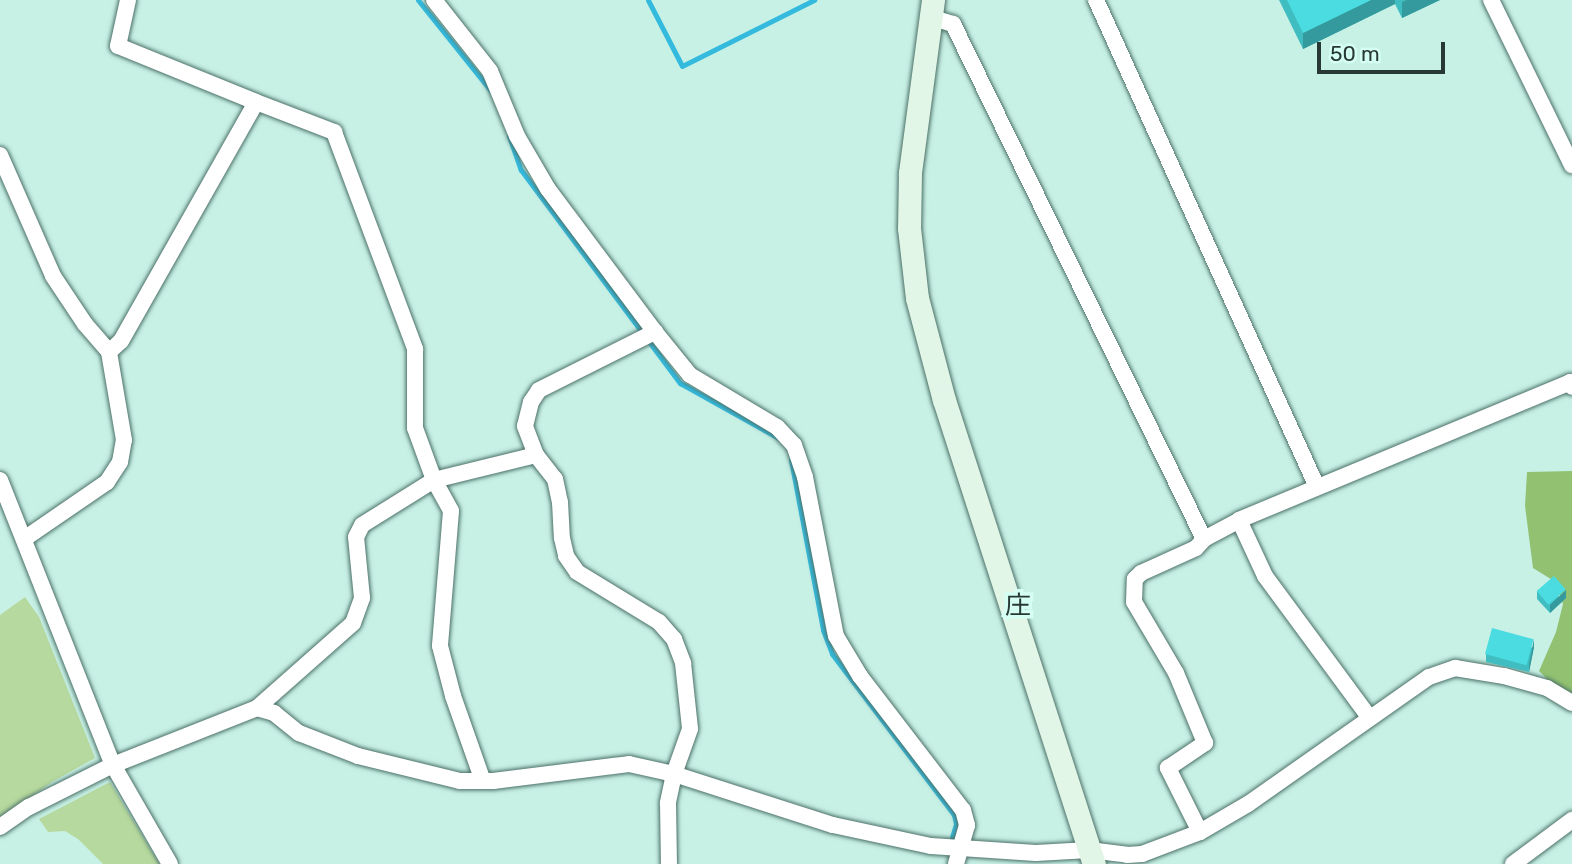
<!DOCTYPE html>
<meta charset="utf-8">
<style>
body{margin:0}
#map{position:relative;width:1572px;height:864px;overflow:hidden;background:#c8f1e6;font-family:Rubik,"Noto Sans JP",sans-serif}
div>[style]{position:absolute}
.green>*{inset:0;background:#b6d99f}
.forest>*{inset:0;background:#92c271}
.stream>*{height:5px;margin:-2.5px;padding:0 2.5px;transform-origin:2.5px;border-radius:2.5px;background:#34badd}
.roads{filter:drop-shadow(0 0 2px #4c7168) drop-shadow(0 0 2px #4c7168)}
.street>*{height:16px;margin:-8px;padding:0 8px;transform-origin:8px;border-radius:8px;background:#fff}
.secondary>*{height:23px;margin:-11.5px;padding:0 11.5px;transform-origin:11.5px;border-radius:11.5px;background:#e2f6e8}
.wall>*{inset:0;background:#40bdc1}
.shaded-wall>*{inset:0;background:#349a9d}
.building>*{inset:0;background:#4adce0;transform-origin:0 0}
span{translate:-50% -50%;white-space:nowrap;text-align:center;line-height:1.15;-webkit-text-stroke:7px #d5fff3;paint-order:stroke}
.quarter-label{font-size:26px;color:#283834}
.scale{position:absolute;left:1317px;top:42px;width:128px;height:32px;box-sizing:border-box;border:4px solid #283834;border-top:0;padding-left:9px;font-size:21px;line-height:24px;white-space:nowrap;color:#283834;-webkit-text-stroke:5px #d5fff3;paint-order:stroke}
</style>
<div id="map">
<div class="green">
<div style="clip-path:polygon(25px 597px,39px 617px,95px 758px,52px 782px,0 819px,0 615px)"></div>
<div style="clip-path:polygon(110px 782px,154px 855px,160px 864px,103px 864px,78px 839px,65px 831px,48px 832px,39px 819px)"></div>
</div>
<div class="forest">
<div style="clip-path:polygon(1572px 471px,1572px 695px,1552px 684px,1539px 671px,1556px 632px,1563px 604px,1554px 581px,1533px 568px,1525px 506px,1527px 472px)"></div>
</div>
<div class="stream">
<div style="left:418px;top:0;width:117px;rotate:51.3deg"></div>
<div style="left:648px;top:0;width:74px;rotate:62.7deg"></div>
<div style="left:682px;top:66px;width:148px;rotate:-26.6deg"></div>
<div style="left:509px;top:136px;width:36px;rotate:71deg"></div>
<div style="left:521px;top:170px;width:266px;rotate:53.3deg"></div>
<div style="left:680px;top:383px;width:115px;rotate:29.2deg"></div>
<div style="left:791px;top:460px;width:173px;rotate:79.3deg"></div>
<div style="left:823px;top:630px;width:26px;rotate:69deg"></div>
<div style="left:832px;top:654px;width:202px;rotate:52.8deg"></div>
<div style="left:954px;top:815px;width:9px;rotate:77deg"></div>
<div style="left:956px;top:824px;width:14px;rotate:107deg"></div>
</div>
<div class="roads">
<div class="street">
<div style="left:434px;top:0;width:90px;rotate:51.7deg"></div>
<div style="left:490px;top:71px;width:70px;rotate:67.4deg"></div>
<div style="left:517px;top:136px;width:61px;rotate:59.7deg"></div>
<div style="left:548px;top:189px;width:179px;rotate:53.2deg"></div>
<div style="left:655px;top:332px;width:55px;rotate:50.9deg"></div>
<div style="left:690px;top:375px;width:101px;rotate:30.9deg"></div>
<div style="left:777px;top:427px;width:25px;rotate:47deg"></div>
<div style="left:794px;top:445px;width:34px;rotate:71deg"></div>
<div style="left:805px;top:477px;width:162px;rotate:79deg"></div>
<div style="left:836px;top:636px;width:47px;rotate:59deg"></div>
<div style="left:860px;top:676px;width:169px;rotate:52.5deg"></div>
<div style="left:963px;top:810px;width:16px;rotate:75deg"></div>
<div style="left:967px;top:825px;width:41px;rotate:105.8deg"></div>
<div style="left:1096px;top:0;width:535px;rotate:65.59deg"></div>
<div style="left:1491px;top:0;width:184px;rotate:63.9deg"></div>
<div style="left:930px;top:17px;width:24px;rotate:17deg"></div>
<div style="left:953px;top:24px;width:573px;rotate:64.02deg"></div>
<div style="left:256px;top:102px;width:84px;rotate:21deg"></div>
<div style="left:334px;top:132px;width:232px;rotate:69.5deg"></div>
<div style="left:415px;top:349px;width:79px;rotate:90deg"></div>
<div style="left:415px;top:428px;width:55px;rotate:69.9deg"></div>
<div style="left:434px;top:480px;width:35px;rotate:61deg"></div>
<div style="left:451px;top:511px;width:135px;rotate:94.7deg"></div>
<div style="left:440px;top:646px;width:52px;rotate:75.4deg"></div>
<div style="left:453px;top:696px;width:90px;rotate:70.6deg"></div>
<div style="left:0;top:155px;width:132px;rotate:66.3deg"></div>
<div style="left:53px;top:276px;width:58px;rotate:56.3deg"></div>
<div style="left:85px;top:324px;width:37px;rotate:49deg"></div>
<div style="left:536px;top:455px;width:31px;rotate:52deg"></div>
<div style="left:555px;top:479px;width:24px;rotate:78deg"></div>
<div style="left:560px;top:502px;width:36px;rotate:87deg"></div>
<div style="left:562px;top:538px;width:18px;rotate:77deg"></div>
<div style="left:566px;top:556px;width:19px;rotate:55deg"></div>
<div style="left:577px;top:572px;width:96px;rotate:31.4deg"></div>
<div style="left:659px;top:622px;width:23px;rotate:49deg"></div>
<div style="left:674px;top:639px;width:26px;rotate:69deg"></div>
<div style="left:683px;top:663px;width:66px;rotate:83.9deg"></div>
<div style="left:690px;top:729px;width:48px;rotate:109.6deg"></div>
<div style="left:674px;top:774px;width:30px;rotate:102deg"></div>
<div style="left:668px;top:803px;width:61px;rotate:89.1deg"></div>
<div style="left:0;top:480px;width:307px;rotate:68.4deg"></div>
<div style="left:113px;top:765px;width:114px;rotate:60.1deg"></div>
<div style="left:1239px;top:520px;width:62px;rotate:65.1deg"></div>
<div style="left:1265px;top:576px;width:175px;rotate:53.6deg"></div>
<div style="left:24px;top:539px;width:101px;rotate:-34.5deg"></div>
<div style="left:107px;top:482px;width:24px;rotate:-57deg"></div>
<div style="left:120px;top:462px;width:22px;rotate:-80deg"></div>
<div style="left:124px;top:440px;width:89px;rotate:-99.7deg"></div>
<div style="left:109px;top:352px;width:16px;rotate:-43deg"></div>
<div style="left:121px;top:341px;width:274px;rotate:-60.5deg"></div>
<div style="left:256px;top:102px;width:149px;rotate:-157.9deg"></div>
<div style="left:118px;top:46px;width:47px;rotate:-77.7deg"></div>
<div style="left:257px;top:708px;width:18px;rotate:16deg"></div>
<div style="left:274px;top:713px;width:32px;rotate:39deg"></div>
<div style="left:299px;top:733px;width:63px;rotate:21.3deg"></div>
<div style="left:358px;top:756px;width:105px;rotate:13.8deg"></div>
<div style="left:460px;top:781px;width:33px"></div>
<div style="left:493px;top:781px;width:137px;rotate:-7.1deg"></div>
<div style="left:629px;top:764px;width:46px;rotate:12.5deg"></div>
<div style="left:674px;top:774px;width:167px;rotate:17.8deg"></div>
<div style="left:833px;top:825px;width:100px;rotate:12.1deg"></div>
<div style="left:931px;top:846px;width:105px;rotate:3.8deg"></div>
<div style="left:1036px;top:853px;width:53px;rotate:-3.2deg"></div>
<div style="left:1089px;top:850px;width:38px;rotate:7deg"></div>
<div style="left:1127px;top:855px;width:15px;rotate:-4deg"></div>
<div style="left:1142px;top:854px;width:62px;rotate:-20.8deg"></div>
<div style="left:1200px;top:832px;width:56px;rotate:-30.3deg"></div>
<div style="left:1248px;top:804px;width:221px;rotate:-35.1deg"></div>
<div style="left:1429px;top:677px;width:28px;rotate:-19deg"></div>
<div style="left:1455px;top:668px;width:50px;rotate:9.3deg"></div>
<div style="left:1504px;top:676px;width:45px;rotate:15.6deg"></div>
<div style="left:1547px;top:688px;width:29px;rotate:31deg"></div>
<div style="left:0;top:827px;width:35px;rotate:-35deg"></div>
<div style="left:29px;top:807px;width:94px;rotate:-26.6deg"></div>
<div style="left:113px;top:765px;width:155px;rotate:-21.6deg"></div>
<div style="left:257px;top:708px;width:128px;rotate:-41.5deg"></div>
<div style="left:353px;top:623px;width:27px;rotate:-70deg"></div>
<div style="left:362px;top:598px;width:61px;rotate:-95.6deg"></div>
<div style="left:356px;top:537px;width:13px;rotate:-63deg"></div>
<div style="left:362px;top:525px;width:85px;rotate:-32deg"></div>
<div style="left:434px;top:480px;width:105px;rotate:-13.8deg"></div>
<div style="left:536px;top:455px;width:31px;rotate:-111deg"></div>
<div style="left:525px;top:426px;width:25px;rotate:-76deg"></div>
<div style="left:531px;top:402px;width:14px;rotate:-56deg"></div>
<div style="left:539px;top:390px;width:130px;rotate:-26.6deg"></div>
<div style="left:1200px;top:832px;width:72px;rotate:-116.6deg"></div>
<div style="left:1168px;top:768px;width:45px;rotate:-34deg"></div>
<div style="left:1205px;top:743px;width:76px;rotate:-112.5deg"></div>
<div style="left:1176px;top:673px;width:82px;rotate:-120.6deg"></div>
<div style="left:1134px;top:602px;width:23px;rotate:-88deg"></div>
<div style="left:1135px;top:579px;width:8px;rotate:-45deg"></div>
<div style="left:1141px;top:573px;width:60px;rotate:-24.4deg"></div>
<div style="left:1196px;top:548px;width:12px;rotate:-48deg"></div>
<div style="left:1204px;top:539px;width:40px;rotate:-28deg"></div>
<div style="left:1239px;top:520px;width:359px;rotate:-22.6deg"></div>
<div style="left:1570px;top:382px;width:5px;rotate:68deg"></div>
<div style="left:1513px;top:864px;width:74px;rotate:-36.7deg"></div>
</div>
<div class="secondary">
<div style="left:933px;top:0;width:175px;rotate:97.6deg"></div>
<div style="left:910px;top:173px;width:55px;rotate:91deg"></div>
<div style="left:909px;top:228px;width:70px;rotate:83.5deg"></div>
<div style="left:917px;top:298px;width:106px;rotate:75.2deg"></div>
<div style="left:944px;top:400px;width:488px;rotate:72.1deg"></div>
</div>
</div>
<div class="wall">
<div style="clip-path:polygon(1279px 0,1440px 0,1402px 18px,1395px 4px,1303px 49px)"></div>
<div style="clip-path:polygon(1537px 591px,1566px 598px,1550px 613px,1537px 599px)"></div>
<div style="clip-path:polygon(1534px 647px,1529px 672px,1486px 662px,1486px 654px)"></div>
</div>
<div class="shaded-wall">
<div style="clip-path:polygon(1371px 0,1395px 0,1395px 4px,1303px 49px,1303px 33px)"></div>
<div style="clip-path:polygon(1407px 0,1440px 0,1402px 18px,1402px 2px)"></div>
<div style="clip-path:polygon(1566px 590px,1566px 598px,1550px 613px,1550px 605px)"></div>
<div style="clip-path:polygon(1534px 639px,1534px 647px,1529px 672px,1529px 664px)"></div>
</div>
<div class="building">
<div style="clip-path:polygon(1287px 0,1371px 0,1303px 33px)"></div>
<div style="left:1554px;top:576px;width:18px;height:23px;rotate:49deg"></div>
<div style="left:1492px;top:628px;width:43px;height:27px;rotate:15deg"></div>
</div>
<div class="quarter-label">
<span style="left:1018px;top:606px">庄</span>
</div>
<div class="scale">50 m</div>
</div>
